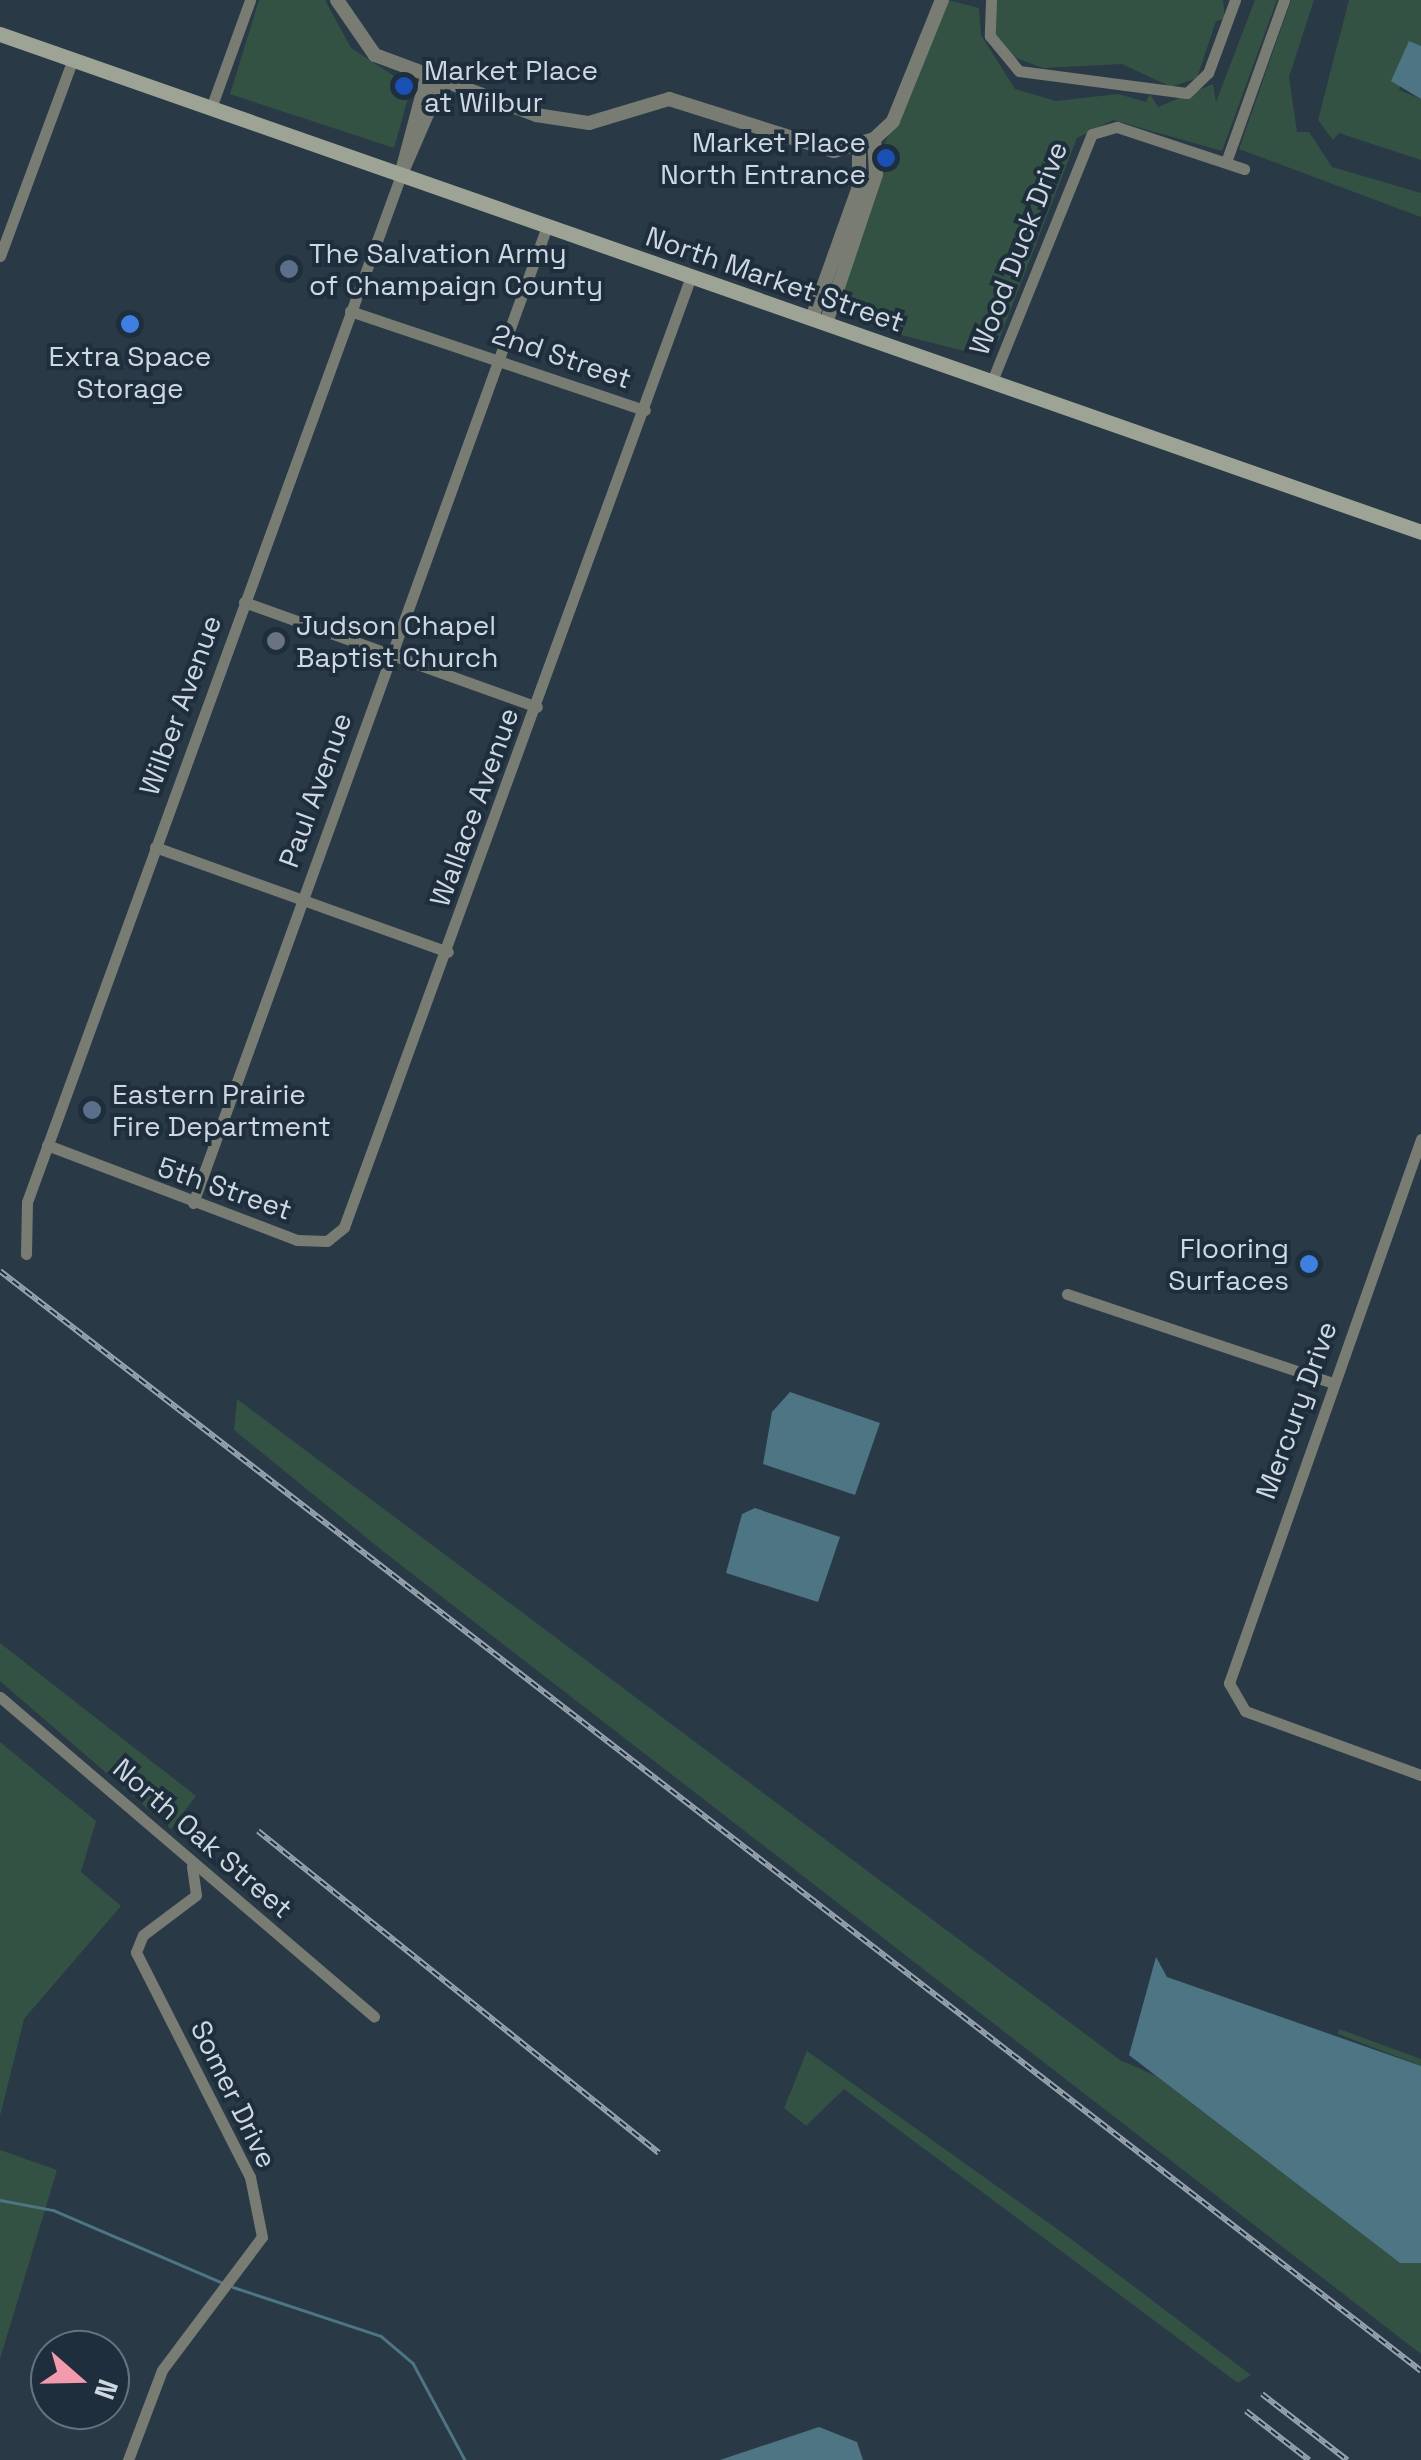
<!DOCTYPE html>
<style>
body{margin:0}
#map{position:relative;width:1421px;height:2460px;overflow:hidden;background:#293946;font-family:"Space Grotesk",sans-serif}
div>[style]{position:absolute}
.green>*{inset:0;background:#345243}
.water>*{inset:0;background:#4d7584}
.stream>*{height:2.5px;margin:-1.25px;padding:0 1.25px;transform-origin:1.25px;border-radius:1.25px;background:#4d7584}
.minor>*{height:11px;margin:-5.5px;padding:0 5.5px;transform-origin:5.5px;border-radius:5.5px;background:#787c73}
.tertiary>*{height:14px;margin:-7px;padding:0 7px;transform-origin:7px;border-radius:7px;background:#787c73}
.secondary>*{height:15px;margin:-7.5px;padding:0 7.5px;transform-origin:7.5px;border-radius:7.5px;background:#9da395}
.rail>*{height:6px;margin-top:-3px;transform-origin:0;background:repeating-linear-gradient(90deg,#1f2e3c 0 8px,#97a3ad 0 16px);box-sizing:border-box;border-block:2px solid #97a3ad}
.dots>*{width:28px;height:28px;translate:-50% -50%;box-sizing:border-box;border:5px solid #1f2e3c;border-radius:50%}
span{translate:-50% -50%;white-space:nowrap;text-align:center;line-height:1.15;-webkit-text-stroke:8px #1f2e3c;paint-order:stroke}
.poi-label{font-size:28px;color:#ced8e1}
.left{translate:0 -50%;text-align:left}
.right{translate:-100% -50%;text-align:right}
.street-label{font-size:28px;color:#ced8e1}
.north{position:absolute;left:30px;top:2330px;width:100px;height:100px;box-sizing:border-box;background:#1f2e3c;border:2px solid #65727e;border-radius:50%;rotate:110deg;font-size:28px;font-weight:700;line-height:40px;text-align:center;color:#ced8e1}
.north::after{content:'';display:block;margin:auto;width:35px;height:45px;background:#f39aac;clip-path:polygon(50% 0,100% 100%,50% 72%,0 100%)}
</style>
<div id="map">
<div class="green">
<div style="clip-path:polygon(259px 0,325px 0,351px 48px,411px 87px,394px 148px,230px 94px)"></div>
<div style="clip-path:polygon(948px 0,979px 8px,981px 35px,1015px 89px,1056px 101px,1118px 94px,1146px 102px,1150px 94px,1158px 107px,1213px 84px,1216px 102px,1255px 0,1277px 0,1222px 151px,1113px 120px,1077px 138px,999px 340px,980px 355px,893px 333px,839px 306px,884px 145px)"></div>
<div style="clip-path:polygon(994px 0,1223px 0,1225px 19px,1216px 21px,1197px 78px,1171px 87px,1122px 64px,1043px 68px,1008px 55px,995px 35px)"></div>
<div style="clip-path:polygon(1291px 0,1314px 0,1289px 77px,1297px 132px,1309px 132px,1332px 167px,1421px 193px,1421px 217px,1239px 149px)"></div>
<div style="clip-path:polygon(1349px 0,1421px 0,1421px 46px,1412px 44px,1399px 90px,1421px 99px,1421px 160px,1339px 133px,1333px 140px,1318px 120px)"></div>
<div style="clip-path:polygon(237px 1399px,1120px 2060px,1156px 2076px,1400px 2263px,1421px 2263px,1421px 2354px,384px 1552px,234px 1430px)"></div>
<div style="clip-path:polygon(0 1643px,196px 1796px,171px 1829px,0 1681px)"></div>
<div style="clip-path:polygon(0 1742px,96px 1821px,81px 1872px,121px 1906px,24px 2019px,0 2116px)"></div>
<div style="clip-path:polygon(1339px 2029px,1421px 2059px,1421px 2066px,1338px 2034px)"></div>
<div style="clip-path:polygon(807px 2051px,1067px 2236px,1251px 2375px,1238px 2383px,844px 2089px,806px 2126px,784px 2108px)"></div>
<div style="clip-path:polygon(0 2150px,57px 2170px,0 2359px)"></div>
</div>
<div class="water">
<div style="clip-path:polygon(1409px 41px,1421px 46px,1421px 99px,1391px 81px)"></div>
<div style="clip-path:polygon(790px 1392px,880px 1423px,855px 1495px,763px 1464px,772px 1412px)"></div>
<div style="clip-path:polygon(755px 1508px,840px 1537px,818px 1602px,726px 1573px,742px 1514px)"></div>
<div style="clip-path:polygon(1156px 1957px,1167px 1977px,1421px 2066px,1421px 2263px,1400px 2263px,1129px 2055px)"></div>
<div style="clip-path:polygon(819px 2427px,857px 2442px,863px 2460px,720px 2460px)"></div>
</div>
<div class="stream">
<div style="left:0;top:2200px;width:54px;rotate:10.7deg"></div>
<div style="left:53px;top:2210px;width:183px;rotate:23.2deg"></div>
<div style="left:233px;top:2287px;width:156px;rotate:18.3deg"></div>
<div style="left:381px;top:2336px;width:42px;rotate:40.2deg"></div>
<div style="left:413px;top:2363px;width:110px;rotate:61.8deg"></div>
</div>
<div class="minor">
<div style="left:991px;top:0;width:36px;rotate:92deg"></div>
<div style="left:990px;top:36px;width:45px;rotate:50.4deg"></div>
<div style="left:1019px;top:71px;width:169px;rotate:7.5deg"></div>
<div style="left:1187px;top:93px;width:29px;rotate:-44deg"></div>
<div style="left:1208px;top:73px;width:78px;rotate:-69.7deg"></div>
<div style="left:211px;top:108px;width:115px;rotate:-70.1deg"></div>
<div style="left:1226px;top:162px;width:172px;rotate:-70.3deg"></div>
<div style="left:0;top:256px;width:210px;rotate:-69.7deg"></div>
<div style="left:350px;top:311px;width:311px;rotate:18.6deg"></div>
<div style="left:992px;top:381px;width:266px;rotate:-68deg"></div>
<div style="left:1092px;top:134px;width:26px;rotate:-16deg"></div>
<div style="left:1117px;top:127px;width:134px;rotate:18.3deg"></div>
<div style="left:244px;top:602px;width:311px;rotate:19.7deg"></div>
<div style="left:155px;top:847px;width:311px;rotate:19.7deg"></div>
<div style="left:1421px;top:1139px;width:577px;rotate:109.44deg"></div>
<div style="left:1229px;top:1683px;width:32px;rotate:60deg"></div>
<div style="left:1245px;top:1711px;width:187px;rotate:20deg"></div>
<div style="left:47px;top:1145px;width:267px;rotate:20.8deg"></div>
<div style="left:297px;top:1240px;width:30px;rotate:2deg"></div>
<div style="left:327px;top:1241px;width:22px;rotate:-39deg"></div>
<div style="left:344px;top:1227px;width:1012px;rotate:-69.95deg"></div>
<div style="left:193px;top:1203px;width:1039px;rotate:-70.08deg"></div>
<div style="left:26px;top:1254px;width:52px;rotate:-88.9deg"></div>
<div style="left:27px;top:1202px;width:1093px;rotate:-69.99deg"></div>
<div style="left:1067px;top:1294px;width:280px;rotate:18.5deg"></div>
<div style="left:0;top:1697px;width:492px;rotate:40.5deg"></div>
<div style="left:128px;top:2460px;width:96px;rotate:-69.3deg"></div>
<div style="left:162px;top:2370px;width:166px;rotate:-53.1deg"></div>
<div style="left:262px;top:2237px;width:61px;rotate:-101.3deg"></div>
<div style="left:250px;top:2177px;width:252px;rotate:-116.9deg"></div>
<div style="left:136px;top:1952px;width:18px;rotate:-68deg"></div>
<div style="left:143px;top:1935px;width:66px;rotate:-37deg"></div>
<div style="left:196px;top:1895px;width:29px;rotate:-98deg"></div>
</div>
<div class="tertiary">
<div style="left:337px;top:0;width:67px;rotate:55.4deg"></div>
<div style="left:375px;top:55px;width:172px;rotate:20.4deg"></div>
<div style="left:536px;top:115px;width:54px;rotate:8.6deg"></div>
<div style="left:589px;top:123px;width:84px;rotate:-16.7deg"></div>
<div style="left:669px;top:99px;width:173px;rotate:17.5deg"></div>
<div style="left:834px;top:151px;width:42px;rotate:-16.7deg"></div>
<div style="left:874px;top:139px;width:26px;rotate:-43deg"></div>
<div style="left:893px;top:121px;width:131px;rotate:-68deg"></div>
<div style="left:401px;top:174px;width:100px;rotate:-66.5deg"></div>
<div style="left:401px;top:175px;width:101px;rotate:-75.1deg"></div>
<div style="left:812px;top:318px;width:139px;rotate:-70.3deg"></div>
<div style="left:859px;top:187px;width:41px;rotate:-90deg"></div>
<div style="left:826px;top:323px;width:157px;rotate:-71.4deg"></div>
<div style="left:876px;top:174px;width:35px;rotate:-93deg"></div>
</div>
<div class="secondary">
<div style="left:0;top:34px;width:1506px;rotate:19.31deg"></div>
</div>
<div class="rail">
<div style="left:0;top:1271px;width:1797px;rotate:37.74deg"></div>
<div style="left:258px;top:1831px;width:514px;rotate:38.76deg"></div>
<div style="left:1262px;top:2394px;width:108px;rotate:37.8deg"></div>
<div style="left:1246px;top:2411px;width:80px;rotate:37.9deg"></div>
</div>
<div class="dots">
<div style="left:404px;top:86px;background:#1a4fb4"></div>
<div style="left:886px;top:158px;background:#1a4fb4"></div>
<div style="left:289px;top:269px;background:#5c6f8a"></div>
<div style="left:130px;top:324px;background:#3f7fe0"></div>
<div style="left:276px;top:641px;background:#6b7280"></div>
<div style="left:92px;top:1110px;background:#5c6f8a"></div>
<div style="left:1309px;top:1264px;background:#3f7fe0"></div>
</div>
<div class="poi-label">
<span class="left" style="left:424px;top:86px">Market Place<br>at Wilbur</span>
<span class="right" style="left:866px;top:158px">Market Place<br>North Entrance</span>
<span class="left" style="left:309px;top:269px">The Salvation Army<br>of Champaign County</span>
<span style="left:130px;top:372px">Extra Space<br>Storage</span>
<span class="left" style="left:296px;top:641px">Judson Chapel<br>Baptist Church</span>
<span class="left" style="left:112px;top:1110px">Eastern Prairie<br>Fire Department</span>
<span class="right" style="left:1289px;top:1264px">Flooring<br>Surfaces</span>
</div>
<div class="street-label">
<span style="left:1018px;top:248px;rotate:-69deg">Wood Duck Drive</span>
<span style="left:775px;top:279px;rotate:19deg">North Market Street</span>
<span style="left:562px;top:356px;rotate:19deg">2nd Street</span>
<span style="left:180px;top:705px;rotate:-70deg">Wilber Avenue</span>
<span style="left:315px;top:790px;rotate:-70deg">Paul Avenue</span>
<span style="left:474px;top:807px;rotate:-70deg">Wallace Avenue</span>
<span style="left:225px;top:1188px;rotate:19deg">5th Street</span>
<span style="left:1296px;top:1410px;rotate:-70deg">Mercury Drive</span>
<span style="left:203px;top:1838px;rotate:41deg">North Oak Street</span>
<span style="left:234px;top:2094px;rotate:64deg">Somer Drive</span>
</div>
<div class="north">N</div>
</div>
